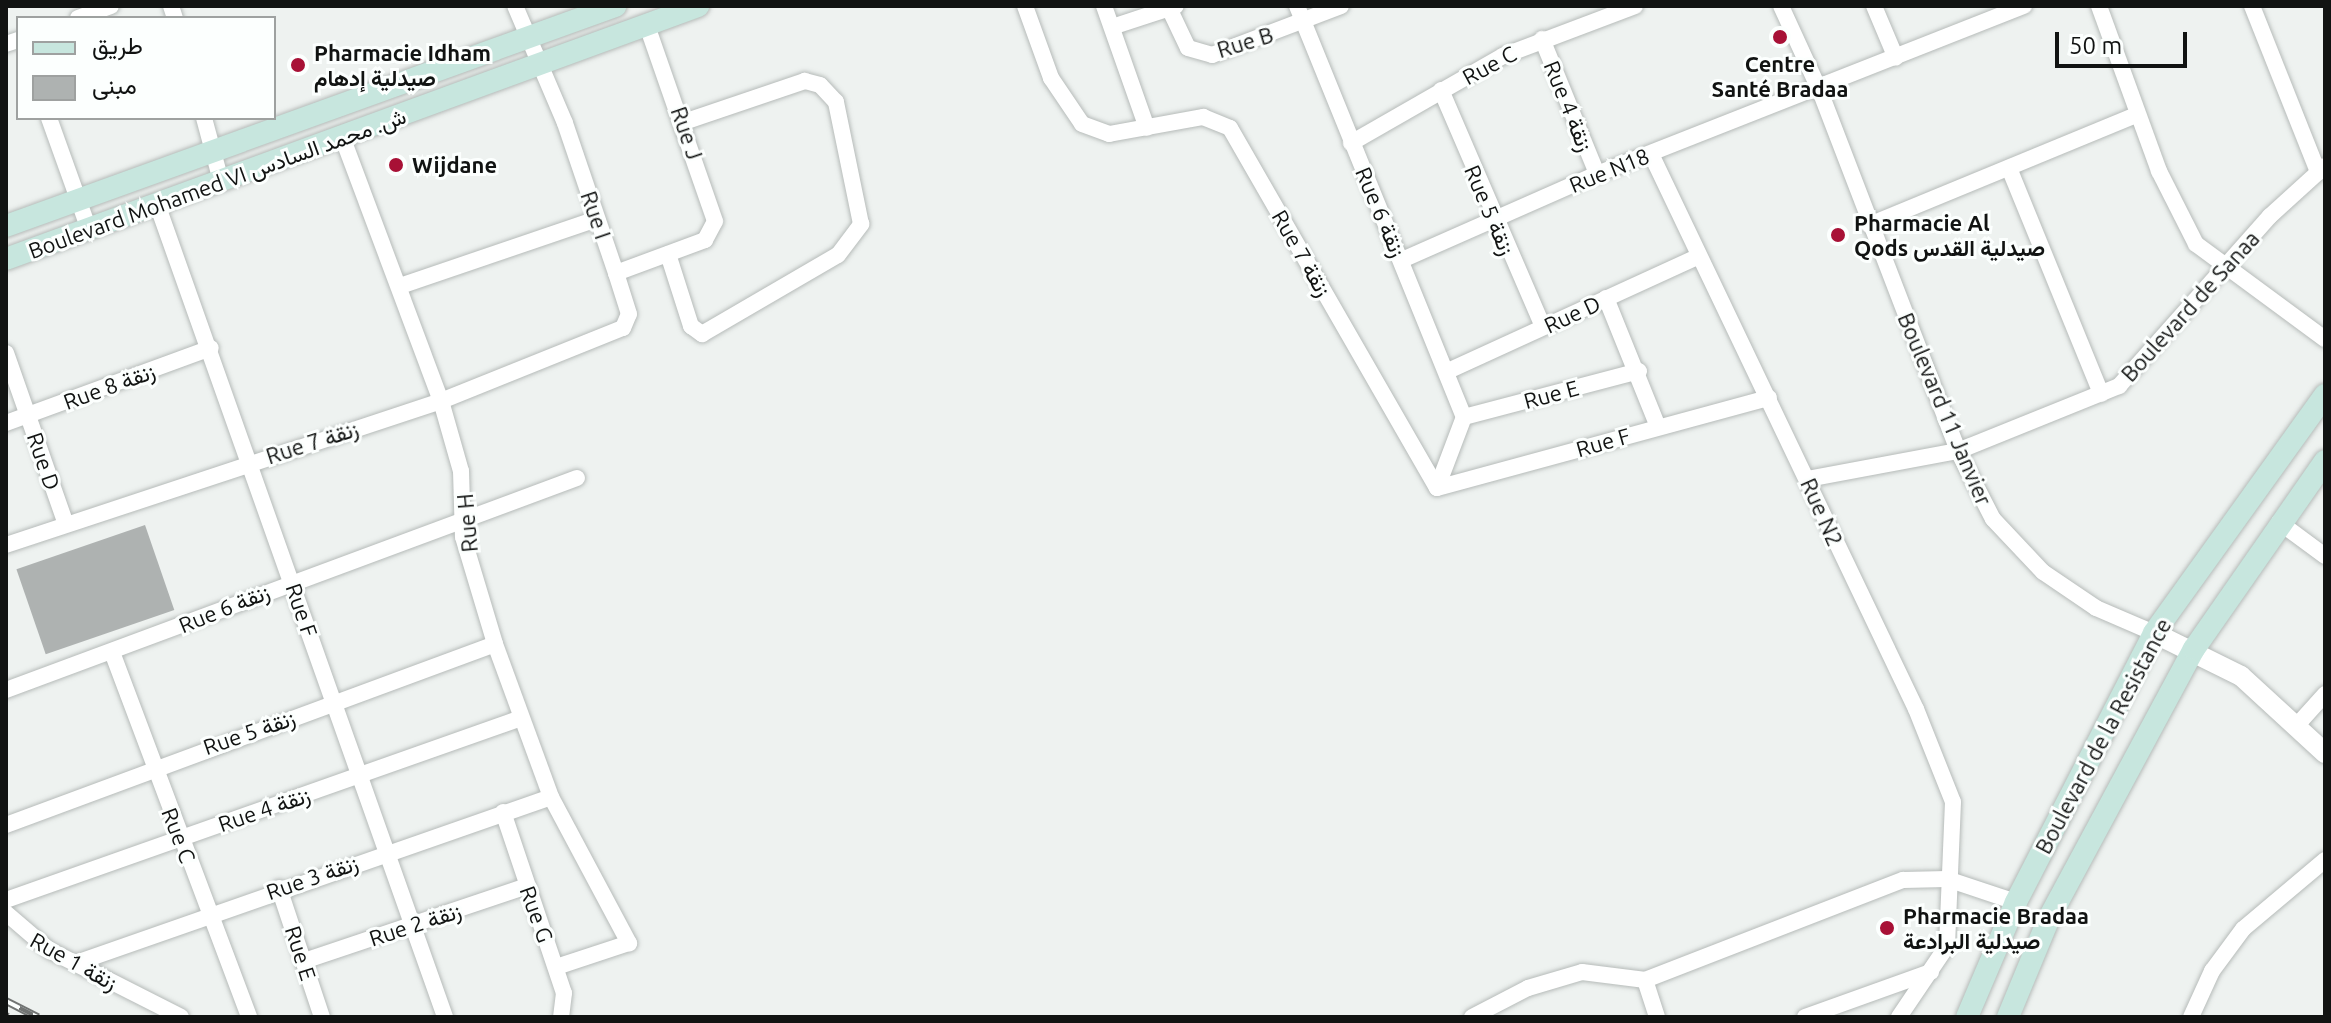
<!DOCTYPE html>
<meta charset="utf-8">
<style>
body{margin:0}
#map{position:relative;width:2331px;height:1023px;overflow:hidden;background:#eef2f0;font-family:Ubuntu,Vazirmatn,sans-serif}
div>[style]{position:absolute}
.building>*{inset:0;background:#aeb2b1;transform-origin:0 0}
.roads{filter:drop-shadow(0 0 2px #b6bbb9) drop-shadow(0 0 2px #b6bbb9)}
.minor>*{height:16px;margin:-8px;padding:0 8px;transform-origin:8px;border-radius:8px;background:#fff}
.tertiary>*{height:20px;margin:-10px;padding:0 10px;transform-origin:10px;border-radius:10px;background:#fff}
.secondary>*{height:22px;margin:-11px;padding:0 11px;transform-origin:11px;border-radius:11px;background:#c7e6de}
.rail>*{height:8px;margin-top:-4px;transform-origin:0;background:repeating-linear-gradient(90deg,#fcfffe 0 15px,#717473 0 30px);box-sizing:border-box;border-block:2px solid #717473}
.dots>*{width:22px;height:22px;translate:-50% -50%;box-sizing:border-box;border:4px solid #fcfffe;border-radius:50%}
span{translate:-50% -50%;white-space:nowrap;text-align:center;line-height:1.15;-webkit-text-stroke:6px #fcfffe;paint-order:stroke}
.street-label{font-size:22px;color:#111312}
.poi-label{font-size:22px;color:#111312;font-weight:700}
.left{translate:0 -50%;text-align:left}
.frame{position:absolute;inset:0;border:8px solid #111312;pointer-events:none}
.legend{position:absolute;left:16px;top:16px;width:260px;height:104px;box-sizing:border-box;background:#fcfffe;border:2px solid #9ea1a0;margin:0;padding:10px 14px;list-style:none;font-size:24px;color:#111312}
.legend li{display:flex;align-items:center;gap:16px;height:40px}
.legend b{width:40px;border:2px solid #9ea1a0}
.scale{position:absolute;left:2055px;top:32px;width:132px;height:36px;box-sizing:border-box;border:4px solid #111312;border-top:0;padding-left:10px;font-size:24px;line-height:28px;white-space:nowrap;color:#111312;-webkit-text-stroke:6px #fcfffe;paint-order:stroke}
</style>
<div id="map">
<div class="building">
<div style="left:145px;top:525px;width:90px;height:136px;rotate:71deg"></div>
</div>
<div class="roads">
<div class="minor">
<div style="left:171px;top:6px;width:13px;rotate:72deg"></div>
<div style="left:1025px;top:6px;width:77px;rotate:70.1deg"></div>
<div style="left:1051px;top:78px;width:55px;rotate:56deg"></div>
<div style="left:1082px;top:124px;width:29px;rotate:20deg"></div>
<div style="left:1109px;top:134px;width:96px;rotate:-10.3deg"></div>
<div style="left:1203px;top:117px;width:29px;rotate:22deg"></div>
<div style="left:1230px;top:128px;width:415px;rotate:60.1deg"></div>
<div style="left:1104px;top:6px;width:129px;rotate:70.6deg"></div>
<div style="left:1297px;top:6px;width:444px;rotate:67.9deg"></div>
<div style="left:1781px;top:6px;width:94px;rotate:65.4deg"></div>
<div style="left:1820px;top:91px;width:386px;rotate:69deg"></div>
<div style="left:1958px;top:451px;width:76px;rotate:62.8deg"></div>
<div style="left:1993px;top:519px;width:73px;rotate:46.7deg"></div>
<div style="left:2043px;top:572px;width:64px;rotate:34.2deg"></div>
<div style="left:2096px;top:608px;width:63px;rotate:23.3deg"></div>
<div style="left:1874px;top:6px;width:56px;rotate:67.1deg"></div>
<div style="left:2099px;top:6px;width:176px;rotate:70deg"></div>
<div style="left:2159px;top:171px;width:82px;rotate:63.1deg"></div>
<div style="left:2196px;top:244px;width:160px;rotate:36.4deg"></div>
<div style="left:2252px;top:6px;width:179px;rotate:68.3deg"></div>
<div style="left:1169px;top:8px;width:44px;rotate:64.6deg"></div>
<div style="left:1188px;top:48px;width:25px;rotate:16deg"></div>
<div style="left:1212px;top:55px;width:138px;rotate:-20.8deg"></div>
<div style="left:78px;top:18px;width:35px;rotate:-20deg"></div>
<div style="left:1112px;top:27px;width:67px;rotate:-18.2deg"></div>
<div style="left:1542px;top:39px;width:146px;rotate:67.8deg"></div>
<div style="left:6px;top:44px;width:13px;rotate:-18deg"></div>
<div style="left:1441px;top:90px;width:258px;rotate:66.7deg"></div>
<div style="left:49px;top:118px;width:119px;rotate:70.3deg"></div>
<div style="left:204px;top:118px;width:65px;rotate:74.9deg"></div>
<div style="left:343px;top:139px;width:280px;rotate:69.5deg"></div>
<div style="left:441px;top:401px;width:73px;rotate:74.1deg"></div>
<div style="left:461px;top:471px;width:66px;rotate:88.3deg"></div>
<div style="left:463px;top:537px;width:112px;rotate:73.3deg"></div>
<div style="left:495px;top:644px;width:163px;rotate:69.9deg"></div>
<div style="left:551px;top:797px;width:166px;rotate:61.9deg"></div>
<div style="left:629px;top:943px;width:77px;rotate:161.8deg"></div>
<div style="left:1351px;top:143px;width:175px;rotate:-29.8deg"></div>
<div style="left:1503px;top:56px;width:141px;rotate:-20.7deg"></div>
<div style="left:1651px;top:154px;width:615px;rotate:64.48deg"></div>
<div style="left:1916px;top:709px;width:100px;rotate:68.3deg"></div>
<div style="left:1953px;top:802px;width:144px;rotate:92.4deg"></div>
<div style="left:1947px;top:946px;width:86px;rotate:124.1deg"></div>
<div style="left:2009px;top:168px;width:244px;rotate:67.8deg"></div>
<div style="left:157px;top:204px;width:863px;rotate:70.49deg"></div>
<div style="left:1869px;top:225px;width:289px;rotate:-22.4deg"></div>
<div style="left:668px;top:254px;width:76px;rotate:72.3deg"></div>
<div style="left:691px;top:326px;width:14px;rotate:36deg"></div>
<div style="left:702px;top:334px;width:157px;rotate:-30.2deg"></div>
<div style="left:838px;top:255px;width:39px;rotate:-53deg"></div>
<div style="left:861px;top:224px;width:125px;rotate:-101.6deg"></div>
<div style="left:836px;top:102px;width:23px;rotate:-133deg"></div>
<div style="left:820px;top:85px;width:16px;rotate:-165deg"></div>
<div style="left:805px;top:81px;width:128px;rotate:161.3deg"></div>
<div style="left:1402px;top:260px;width:213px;rotate:-23.8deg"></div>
<div style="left:1597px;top:174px;width:459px;rotate:-21.5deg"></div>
<div style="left:616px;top:273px;width:95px;rotate:-20.3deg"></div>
<div style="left:705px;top:240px;width:21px;rotate:-62deg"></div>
<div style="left:715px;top:221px;width:207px;rotate:-109.2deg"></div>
<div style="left:400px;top:286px;width:208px;rotate:-18.8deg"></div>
<div style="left:1606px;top:298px;width:139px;rotate:68deg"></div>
<div style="left:6px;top:353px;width:181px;rotate:70.7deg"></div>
<div style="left:1448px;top:371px;width:274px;rotate:-24.6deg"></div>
<div style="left:1464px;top:417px;width:181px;rotate:-14.7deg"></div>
<div style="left:6px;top:423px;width:218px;rotate:-20.1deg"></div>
<div style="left:1808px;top:479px;width:153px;rotate:-10.6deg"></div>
<div style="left:1958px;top:451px;width:174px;rotate:-22deg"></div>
<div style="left:2119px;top:386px;width:227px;rotate:-48.4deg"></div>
<div style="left:2270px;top:216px;width:74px;rotate:-42.3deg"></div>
<div style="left:1437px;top:488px;width:344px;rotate:-15.2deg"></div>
<div style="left:1437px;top:488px;width:76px;rotate:-69.2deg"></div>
<div style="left:2279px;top:522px;width:57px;rotate:36.5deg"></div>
<div style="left:6px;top:545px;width:458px;rotate:-18.3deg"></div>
<div style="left:441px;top:401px;width:196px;rotate:-21.9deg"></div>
<div style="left:623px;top:328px;width:15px;rotate:-67deg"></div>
<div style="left:629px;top:314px;width:43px;rotate:-107.6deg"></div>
<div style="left:616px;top:273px;width:158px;rotate:-108.8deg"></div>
<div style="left:565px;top:123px;width:127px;rotate:-113.1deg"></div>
<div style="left:112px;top:652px;width:390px;rotate:69.4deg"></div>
<div style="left:6px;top:690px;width:609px;rotate:-20.37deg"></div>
<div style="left:2299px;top:723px;width:39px;rotate:-48deg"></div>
<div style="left:503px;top:812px;width:191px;rotate:71.4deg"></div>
<div style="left:564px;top:993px;width:24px;rotate:97deg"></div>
<div style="left:6px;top:825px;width:521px;rotate:-20.31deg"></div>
<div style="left:279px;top:888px;width:136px;rotate:71.6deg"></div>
<div style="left:6px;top:900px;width:546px;rotate:-19.46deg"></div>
<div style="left:6px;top:913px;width:57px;rotate:40.7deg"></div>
<div style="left:49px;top:950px;width:148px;rotate:26.9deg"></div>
<div style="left:304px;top:961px;width:235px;rotate:-18.6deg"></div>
<div style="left:76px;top:963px;width:503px;rotate:-19.26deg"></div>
<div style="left:1645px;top:980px;width:39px;rotate:72deg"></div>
<div style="left:1472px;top:1017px;width:63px;rotate:-27.4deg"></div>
<div style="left:1528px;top:988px;width:56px;rotate:-16.5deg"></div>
<div style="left:1582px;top:972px;width:64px;rotate:7.2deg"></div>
<div style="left:1645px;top:980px;width:277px;rotate:-21.2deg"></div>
<div style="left:1903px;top:880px;width:44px;rotate:-1.3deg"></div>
<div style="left:1947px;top:879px;width:73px;rotate:18.4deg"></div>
<div style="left:1805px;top:1017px;width:134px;rotate:-19.7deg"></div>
<div style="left:2191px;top:1017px;width:51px;rotate:-65.5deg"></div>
<div style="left:2212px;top:971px;width:52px;rotate:-53.6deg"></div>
<div style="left:2243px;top:929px;width:107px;rotate:-40.1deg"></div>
</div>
<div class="tertiary">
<div style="left:2154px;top:633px;width:97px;rotate:26.3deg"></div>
<div style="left:2241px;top:676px;width:114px;rotate:42.5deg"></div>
</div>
<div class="secondary">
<div style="left:6px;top:226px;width:648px;rotate:-19.86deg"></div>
<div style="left:6px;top:259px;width:737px;rotate:-20.08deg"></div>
<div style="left:1967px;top:1017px;width:125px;rotate:-66.9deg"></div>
<div style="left:2016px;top:902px;width:302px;rotate:-62.8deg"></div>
<div style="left:2154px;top:633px;width:293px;rotate:-54.3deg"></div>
<div style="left:2008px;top:1017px;width:107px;rotate:-67.5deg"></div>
<div style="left:2049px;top:918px;width:306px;rotate:-61.7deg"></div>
<div style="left:2194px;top:649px;width:229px;rotate:-55.1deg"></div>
</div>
</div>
<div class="rail">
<div style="left:6px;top:1001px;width:36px;rotate:27deg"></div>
<div style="left:6px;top:1016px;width:2px;rotate:27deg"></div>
</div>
<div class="dots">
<div style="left:1780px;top:37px;background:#a81136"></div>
<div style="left:298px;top:65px;background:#a81136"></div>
<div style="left:396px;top:165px;background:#a81136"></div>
<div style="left:1838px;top:235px;background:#a81136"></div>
<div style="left:1887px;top:928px;background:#a81136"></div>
</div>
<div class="street-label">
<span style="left:1245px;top:42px;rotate:-17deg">Rue B</span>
<span style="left:1489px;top:65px;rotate:-28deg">Rue C</span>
<span style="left:1569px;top:106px;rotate:68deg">Rue 4 زنقة</span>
<span style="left:687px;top:133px;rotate:71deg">Rue J</span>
<span style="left:1609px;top:170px;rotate:-22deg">Rue N18</span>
<span style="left:217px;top:183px;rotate:-20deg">Boulevard Mohamed VI ش. محمد السادس</span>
<span style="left:1490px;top:210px;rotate:67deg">Rue 5 زنقة</span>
<span style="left:1381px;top:212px;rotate:67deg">Rue 6 زنقة</span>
<span style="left:596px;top:215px;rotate:71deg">Rue I</span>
<span style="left:1302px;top:253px;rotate:60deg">Rue 7 زنقة</span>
<span style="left:2190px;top:306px;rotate:-48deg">Boulevard de Sanaa</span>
<span style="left:1572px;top:314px;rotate:-25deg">Rue D</span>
<span style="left:109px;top:386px;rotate:-20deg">Rue 8 زنقة</span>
<span style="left:1551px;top:394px;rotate:-15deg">Rue E</span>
<span style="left:1945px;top:409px;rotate:67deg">Boulevard 11 Janvier</span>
<span style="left:312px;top:442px;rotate:-18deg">Rue 7 زنقة</span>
<span style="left:1603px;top:442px;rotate:-16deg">Rue F</span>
<span style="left:44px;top:461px;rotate:71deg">Rue D</span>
<span style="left:1822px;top:512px;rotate:66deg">Rue N2</span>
<span style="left:467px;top:523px;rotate:-95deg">Rue H</span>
<span style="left:224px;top:608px;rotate:-22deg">Rue 6 زنقة</span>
<span style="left:302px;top:610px;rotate:71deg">Rue F</span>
<span style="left:249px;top:732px;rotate:-19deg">Rue 5 زنقة</span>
<span style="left:2103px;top:736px;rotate:-62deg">Boulevard de la Resistance</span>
<span style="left:264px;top:809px;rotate:-19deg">Rue 4 زنقة</span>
<span style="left:179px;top:835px;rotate:69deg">Rue C</span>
<span style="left:312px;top:877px;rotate:-19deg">Rue 3 زنقة</span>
<span style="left:537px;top:914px;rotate:70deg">Rue G</span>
<span style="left:415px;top:924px;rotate:-18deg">Rue 2 زنقة</span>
<span style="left:301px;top:953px;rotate:72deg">Rue E</span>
<span style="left:74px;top:961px;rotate:29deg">Rue 1 زنقة</span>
</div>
<div class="poi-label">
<span class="left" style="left:314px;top:65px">Pharmacie Idham<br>صيدلية إدهام</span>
<span style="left:1780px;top:76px">Centre<br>Santé Bradaa</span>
<span class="left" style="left:412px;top:165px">Wijdane</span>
<span class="left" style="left:1854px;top:235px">Pharmacie Al<br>Qods صيدلية القدس</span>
<span class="left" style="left:1903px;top:928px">Pharmacie Bradaa<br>صيدلية البرادعة</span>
</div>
<div class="frame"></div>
<ul class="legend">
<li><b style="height:10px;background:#c7e6de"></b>طريق</li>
<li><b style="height:22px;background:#aeb2b1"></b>مبنى</li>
</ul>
<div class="scale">50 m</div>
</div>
